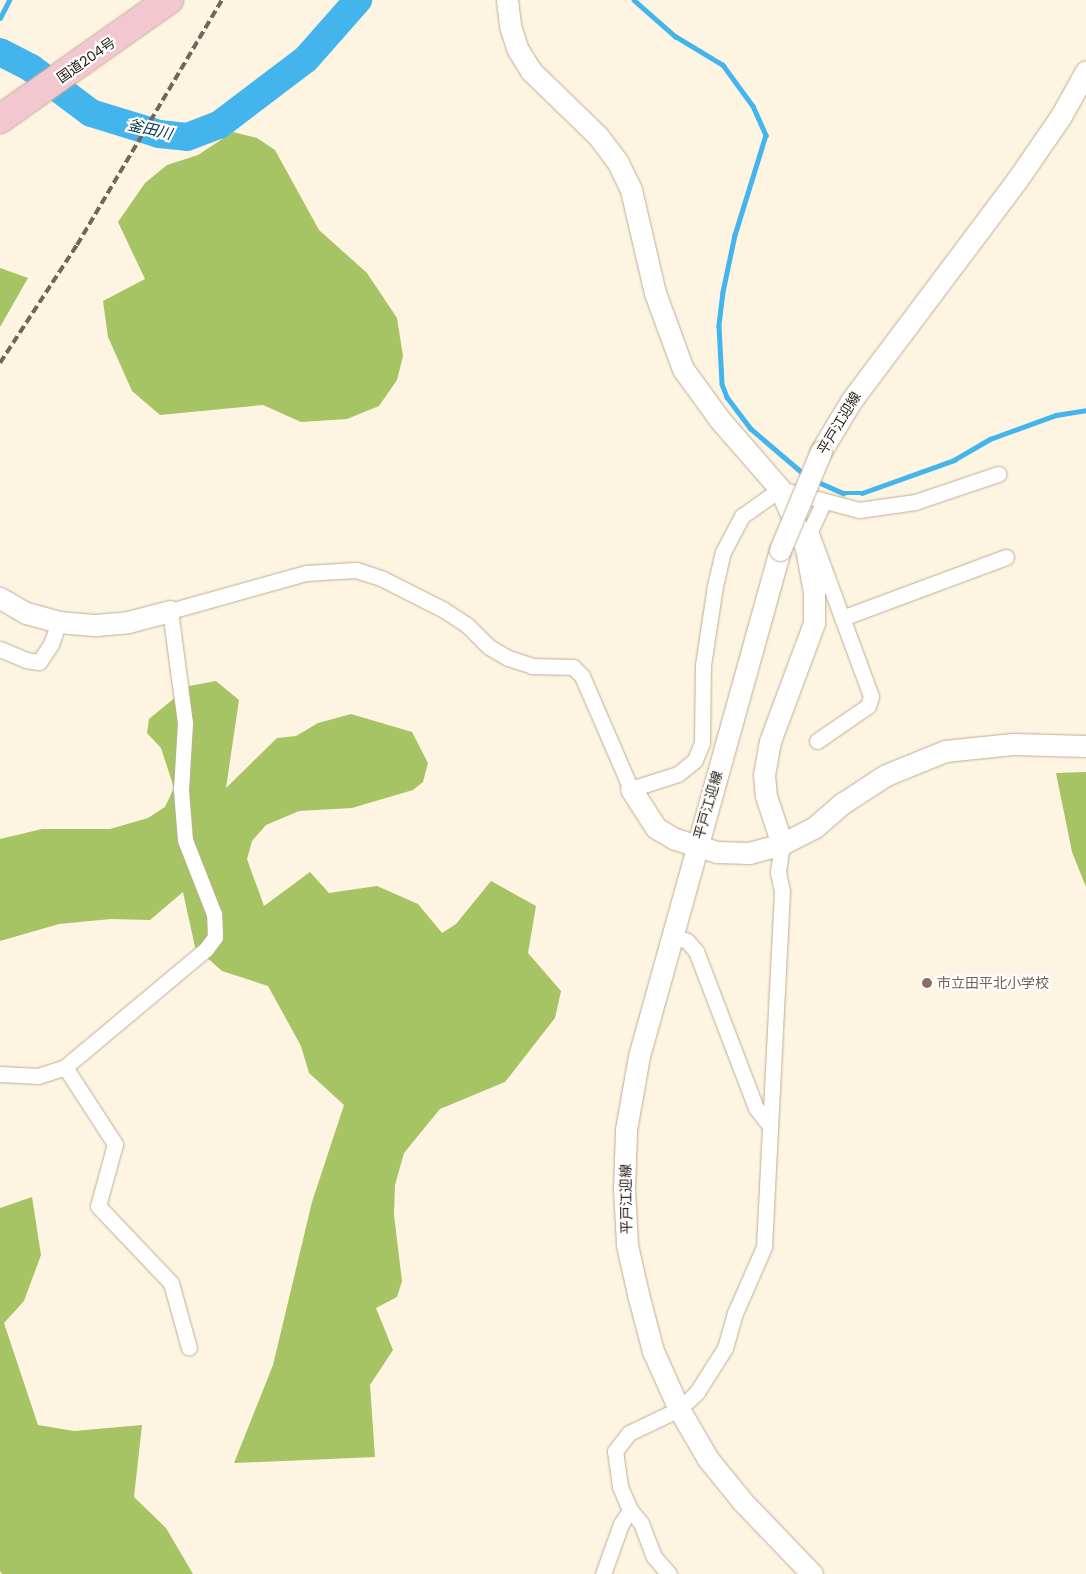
<!DOCTYPE html>
<meta charset="utf-8">
<style>
body{margin:0}
#map{position:relative;width:1086px;height:1574px;overflow:hidden;background:#fef4e2;font-family:Poppins,"Noto Sans JP",sans-serif}
div>[style]{position:absolute}
.forest>*{inset:0;background:#a6c463}
.stream>*{height:4.5px;margin:-2.25px;padding:0 2.25px;transform-origin:2.25px;border-radius:2.25px;background:#44b4ed}
.river>*{height:28px;margin:-14px;padding:0 14px;transform-origin:14px;border-radius:14px;background:#44b4ed}
.roads{filter:drop-shadow(0 0 1px #bdae92) drop-shadow(0 0 1px #bdae92)}
.street>*{height:15px;margin:-7.5px;padding:0 7.5px;transform-origin:7.5px;border-radius:7.5px;background:#fff}
.secondary>*{height:21px;margin:-10.5px;padding:0 10.5px;transform-origin:10.5px;border-radius:10.5px;background:#fff}
.highway>*{height:28px;margin:-14px;padding:0 14px;transform-origin:14px;border-radius:14px;background:#f3c7d0}
.rail>*{height:4px;margin-top:-2px;transform-origin:0;background:repeating-linear-gradient(90deg,#6e675a 0 8px,transparent 0 12px)}
.bridges{filter:drop-shadow(0 0 1px #bdae92) drop-shadow(0 0 1px #bdae92)}
.secondary-bridge>*{height:21px;margin:-10.5px;padding:0 10.5px;transform-origin:10.5px;border-radius:10.5px;background:#fff}
.dots>*{width:14px;height:14px;translate:-50% -50%;box-sizing:border-box;border:2px solid #fff;border-radius:50%}
span{translate:-50% -50%;white-space:nowrap;text-align:center;line-height:1.15;-webkit-text-stroke:4.5px #fff;paint-order:stroke}
.street-label{font-size:14px;color:#1d170d}
.education-label{font-size:14px;color:#785e54}
.left{translate:0 -50%;text-align:left}
.water-label{font-size:15px;color:#003248;font-style:italic}
</style>
<div id="map">
<div class="forest">
<div style="clip-path:polygon(233px 132px,257px 138px,275px 150px,319px 230px,367px 273px,397px 318px,403px 356px,397px 380px,379px 406px,347px 419px,301px 422px,263px 405px,160px 415px,132px 391px,108px 337px,103px 301px,145px 279px,118px 222px,145px 183px,167px 165px,198px 155px)"></div>
<div style="clip-path:polygon(0 268px,28px 278px,0 327px)"></div>
<div style="clip-path:polygon(216px 681px,239px 700px,226px 788px,277px 738px,296px 736px,318px 723px,351px 714px,412px 732px,428px 763px,423px 782px,413px 790px,352px 808px,299px 811px,266px 825px,252px 841px,247px 859px,264px 906px,310px 872px,329px 893px,377px 886px,418px 904px,442px 933px,456px 924px,491px 881px,536px 906px,528px 953px,561px 991px,555px 1018px,505px 1082px,440px 1109px,404px 1153px,395px 1185px,394px 1215px,402px 1281px,397px 1297px,376px 1308px,393px 1350px,370px 1385px,375px 1457px,234px 1463px,273px 1365px,312px 1202px,344px 1105px,309px 1073px,301px 1046px,268px 986px,222px 971px,195px 947px,183px 892px,150px 920px,111px 919px,59px 924px,0 941px,0 839px,42px 829px,110px 829px,148px 818px,165px 807px,174px 788px,161px 748px,147px 733px,149px 719px,189px 686px)"></div>
<div style="clip-path:polygon(1086px 772px,1086px 887px,1072px 852px,1056px 773px)"></div>
<div style="clip-path:polygon(32px 1197px,41px 1255px,24px 1301px,4px 1323px,38px 1425px,74px 1431px,142px 1425px,134px 1497px,166px 1528px,193px 1574px,2px 1574px,0 1571px,0 1208px)"></div>
</div>
<div class="stream">
<div style="left:634px;top:0;width:55px;rotate:41.3deg"></div>
<div style="left:675px;top:36px;width:56px;rotate:31.1deg"></div>
<div style="left:723px;top:65px;width:51px;rotate:53.8deg"></div>
<div style="left:753px;top:106px;width:32px;rotate:66deg"></div>
<div style="left:766px;top:135px;width:105px;rotate:107.2deg"></div>
<div style="left:735px;top:235px;width:58px;rotate:101.9deg"></div>
<div style="left:723px;top:292px;width:34px;rotate:97deg"></div>
<div style="left:719px;top:326px;width:58px;rotate:87deg"></div>
<div style="left:722px;top:384px;width:14px;rotate:69deg"></div>
<div style="left:727px;top:397px;width:39px;rotate:53deg"></div>
<div style="left:750px;top:428px;width:72px;rotate:40.5deg"></div>
<div style="left:0;top:18px;width:20px;rotate:-63deg"></div>
<div style="left:816px;top:481px;width:30px;rotate:24deg"></div>
<div style="left:843px;top:493px;width:19px"></div>
<div style="left:862px;top:493px;width:98px;rotate:-19.7deg"></div>
<div style="left:954px;top:460px;width:42px;rotate:-30.3deg"></div>
<div style="left:990px;top:439px;width:70px;rotate:-20deg"></div>
<div style="left:1056px;top:415px;width:30px;rotate:-9deg"></div>
</div>
<div class="river">
<div style="left:0;top:52px;width:35px;rotate:27deg"></div>
<div style="left:31px;top:68px;width:75px;rotate:36.9deg"></div>
<div style="left:91px;top:113px;width:71px;rotate:17.2deg"></div>
<div style="left:159px;top:134px;width:28px;rotate:6deg"></div>
<div style="left:187px;top:137px;width:34px;rotate:-21deg"></div>
<div style="left:219px;top:125px;width:109px;rotate:-37.2deg"></div>
<div style="left:306px;top:59px;width:79px;rotate:-48.6deg"></div>
</div>
<div class="roads">
<div class="street">
<div style="left:842px;top:618px;width:175px;rotate:-20.4deg"></div>
<div style="left:0;top:649px;width:28px;rotate:23deg"></div>
<div style="left:26px;top:660px;width:13px;rotate:9deg"></div>
<div style="left:39px;top:662px;width:22px;rotate:-56deg"></div>
<div style="left:51px;top:644px;width:23px;rotate:-70deg"></div>
<div style="left:817px;top:741px;width:62px;rotate:-34.5deg"></div>
<div style="left:868px;top:706px;width:10px;rotate:-73deg"></div>
<div style="left:871px;top:696px;width:176px;rotate:-110.3deg"></div>
<div style="left:810px;top:531px;width:33px;rotate:-65deg"></div>
<div style="left:670px;top:935px;width:18px;rotate:19deg"></div>
<div style="left:687px;top:941px;width:13px;rotate:48deg"></div>
<div style="left:696px;top:951px;width:168px;rotate:69.1deg"></div>
<div style="left:756px;top:1108px;width:23px;rotate:52deg"></div>
<div style="left:65px;top:1067px;width:92px;rotate:57deg"></div>
<div style="left:115px;top:1144px;width:64px;rotate:105.3deg"></div>
<div style="left:98px;top:1206px;width:106px;rotate:46.5deg"></div>
<div style="left:171px;top:1283px;width:67px;rotate:74.5deg"></div>
<div style="left:0;top:1074px;width:38px;rotate:3deg"></div>
<div style="left:38px;top:1076px;width:28px;rotate:-18deg"></div>
<div style="left:65px;top:1067px;width:184px;rotate:-39.9deg"></div>
<div style="left:206px;top:949px;width:15px;rotate:-53deg"></div>
<div style="left:215px;top:937px;width:23px;rotate:-92deg"></div>
<div style="left:214px;top:914px;width:79px;rotate:-111.4deg"></div>
<div style="left:185px;top:840px;width:50px;rotate:-94.6deg"></div>
<div style="left:181px;top:790px;width:67px;rotate:-86.6deg"></div>
<div style="left:185px;top:723px;width:113px;rotate:-97.6deg"></div>
<div style="left:170px;top:611px;width:141px;rotate:-15.6deg"></div>
<div style="left:306px;top:573px;width:50px;rotate:-3.4deg"></div>
<div style="left:356px;top:570px;width:28px;rotate:18deg"></div>
<div style="left:383px;top:579px;width:68px;rotate:26.9deg"></div>
<div style="left:444px;top:610px;width:27px;rotate:33deg"></div>
<div style="left:467px;top:625px;width:31px;rotate:45deg"></div>
<div style="left:489px;top:647px;width:22px;rotate:30deg"></div>
<div style="left:508px;top:658px;width:25px;rotate:18deg"></div>
<div style="left:532px;top:666px;width:41px;rotate:1.4deg"></div>
<div style="left:573px;top:667px;width:13px;rotate:45deg"></div>
<div style="left:582px;top:676px;width:123px;rotate:66.6deg"></div>
<div style="left:631px;top:789px;width:49px;rotate:-17.7deg"></div>
<div style="left:678px;top:774px;width:22px;rotate:-39deg"></div>
<div style="left:695px;top:760px;width:18px;rotate:-68deg"></div>
<div style="left:702px;top:743px;width:78px;rotate:-89.3deg"></div>
<div style="left:703px;top:665px;width:80px;rotate:-81.4deg"></div>
<div style="left:715px;top:586px;width:35px;rotate:-77deg"></div>
<div style="left:723px;top:552px;width:41px;rotate:-62.2deg"></div>
<div style="left:742px;top:516px;width:47px;rotate:-35.4deg"></div>
<div style="left:780px;top:489px;width:82px;rotate:14.9deg"></div>
<div style="left:859px;top:510px;width:57px;rotate:-8.1deg"></div>
<div style="left:915px;top:502px;width:88px;rotate:-18.6deg"></div>
<div style="left:603px;top:1574px;width:53px;rotate:-70.2deg"></div>
<div style="left:621px;top:1524px;width:17px;rotate:-57deg"></div>
<div style="left:669px;top:1574px;width:23px;rotate:-131deg"></div>
<div style="left:654px;top:1557px;width:36px;rotate:-111deg"></div>
<div style="left:641px;top:1523px;width:17px;rotate:-130deg"></div>
<div style="left:630px;top:1510px;width:26px;rotate:-113deg"></div>
<div style="left:620px;top:1486px;width:35px;rotate:-98deg"></div>
<div style="left:615px;top:1451px;width:23px;rotate:-52deg"></div>
<div style="left:629px;top:1433px;width:55px;rotate:-25.6deg"></div>
<div style="left:679px;top:1409px;width:25px;rotate:-43deg"></div>
<div style="left:697px;top:1392px;width:52px;rotate:-57.5deg"></div>
<div style="left:725px;top:1348px;width:36px;rotate:-74deg"></div>
<div style="left:735px;top:1313px;width:72px;rotate:-66.3deg"></div>
<div style="left:764px;top:1247px;width:356px;rotate:-87.1deg"></div>
<div style="left:782px;top:891px;width:19px;rotate:-102deg"></div>
<div style="left:778px;top:872px;width:28px;rotate:-82deg"></div>
</div>
<div class="secondary">
<div style="left:507px;top:0;width:26px;rotate:83deg"></div>
<div style="left:510px;top:26px;width:25px;rotate:72deg"></div>
<div style="left:518px;top:50px;width:25px;rotate:58deg"></div>
<div style="left:531px;top:71px;width:93px;rotate:44.1deg"></div>
<div style="left:598px;top:136px;width:34px;rotate:53deg"></div>
<div style="left:618px;top:163px;width:30px;rotate:64deg"></div>
<div style="left:631px;top:190px;width:106px;rotate:76.9deg"></div>
<div style="left:655px;top:293px;width:81px;rotate:69.8deg"></div>
<div style="left:683px;top:369px;width:63px;rotate:54deg"></div>
<div style="left:720px;top:420px;width:91px;rotate:49deg"></div>
<div style="left:780px;top:489px;width:64px;rotate:66.2deg"></div>
<div style="left:806px;top:548px;width:45px;rotate:79.7deg"></div>
<div style="left:814px;top:592px;width:31px;rotate:90deg"></div>
<div style="left:814px;top:623px;width:126px;rotate:110.4deg"></div>
<div style="left:770px;top:741px;width:34px;rotate:100deg"></div>
<div style="left:764px;top:774px;width:22px;rotate:85deg"></div>
<div style="left:766px;top:796px;width:51px;rotate:71.6deg"></div>
<div style="left:821px;top:451px;width:58px;rotate:-59deg"></div>
<div style="left:851px;top:401px;width:276px;rotate:-53.1deg"></div>
<div style="left:1017px;top:180px;width:78px;rotate:-55.5deg"></div>
<div style="left:1061px;top:116px;width:51px;rotate:-60.9deg"></div>
<div style="left:780px;top:550px;width:525px;rotate:105.57deg"></div>
<div style="left:639px;top:1056px;width:75px;rotate:100deg"></div>
<div style="left:626px;top:1130px;width:59px;rotate:91.9deg"></div>
<div style="left:624px;top:1189px;width:56px;rotate:86.9deg"></div>
<div style="left:627px;top:1245px;width:50px;rotate:77.3deg"></div>
<div style="left:638px;top:1294px;width:59px;rotate:75.3deg"></div>
<div style="left:653px;top:1351px;width:64px;rotate:65.9deg"></div>
<div style="left:679px;top:1409px;width:58px;rotate:59.9deg"></div>
<div style="left:708px;top:1459px;width:55px;rotate:50.9deg"></div>
<div style="left:743px;top:1502px;width:100px;rotate:46.2deg"></div>
<div style="left:0;top:598px;width:30px;rotate:30deg"></div>
<div style="left:26px;top:613px;width:34px;rotate:15deg"></div>
<div style="left:59px;top:622px;width:37px;rotate:5deg"></div>
<div style="left:96px;top:625px;width:32px;rotate:-5deg"></div>
<div style="left:128px;top:622px;width:43px;rotate:-14.7deg"></div>
<div style="left:631px;top:789px;width:46px;rotate:57.3deg"></div>
<div style="left:656px;top:828px;width:22px;rotate:30deg"></div>
<div style="left:675px;top:839px;width:44px;rotate:17.2deg"></div>
<div style="left:717px;top:852px;width:32px;rotate:2deg"></div>
<div style="left:749px;top:853px;width:34px;rotate:-15deg"></div>
<div style="left:782px;top:844px;width:37px;rotate:-27deg"></div>
<div style="left:815px;top:827px;width:37px;rotate:-41deg"></div>
<div style="left:843px;top:803px;width:51px;rotate:-33.1deg"></div>
<div style="left:886px;top:775px;width:64px;rotate:-22.1deg"></div>
<div style="left:945px;top:751px;width:68px;rotate:-5.9deg"></div>
<div style="left:1013px;top:744px;width:73px;rotate:1.6deg"></div>
</div>
<div class="highway">
<div style="left:0;top:119px;width:207px;rotate:-35.2deg"></div>
</div>
</div>
<div class="rail">
<div style="left:0;top:363px;width:141px;rotate:-56.9deg"></div>
<div style="left:77px;top:245px;width:285px;rotate:-59.4deg"></div>
</div>
<div class="bridges">
<div class="secondary-bridge">
<div style="left:780px;top:550px;width:107px;rotate:-67.5deg"></div>
</div>
</div>
<div class="dots">
<div style="left:927px;top:983px;background:#8d6e63"></div>
</div>
<div class="street-label">
<span style="left:86px;top:60px;rotate:-35deg">国道204号</span>
<span style="left:839px;top:423px;rotate:-59deg">平戸江迎線</span>
<span style="left:708px;top:805px;rotate:-74deg">平戸江迎線</span>
<span style="left:626px;top:1199px;rotate:-91deg">平戸江迎線</span>
</div>
<div class="education-label">
<span class="left" style="left:937px;top:983px">市立田平北小学校</span>
</div>
<div class="water-label">
<span style="left:150px;top:129px;rotate:13deg">釜田川</span>
</div>
</div>
